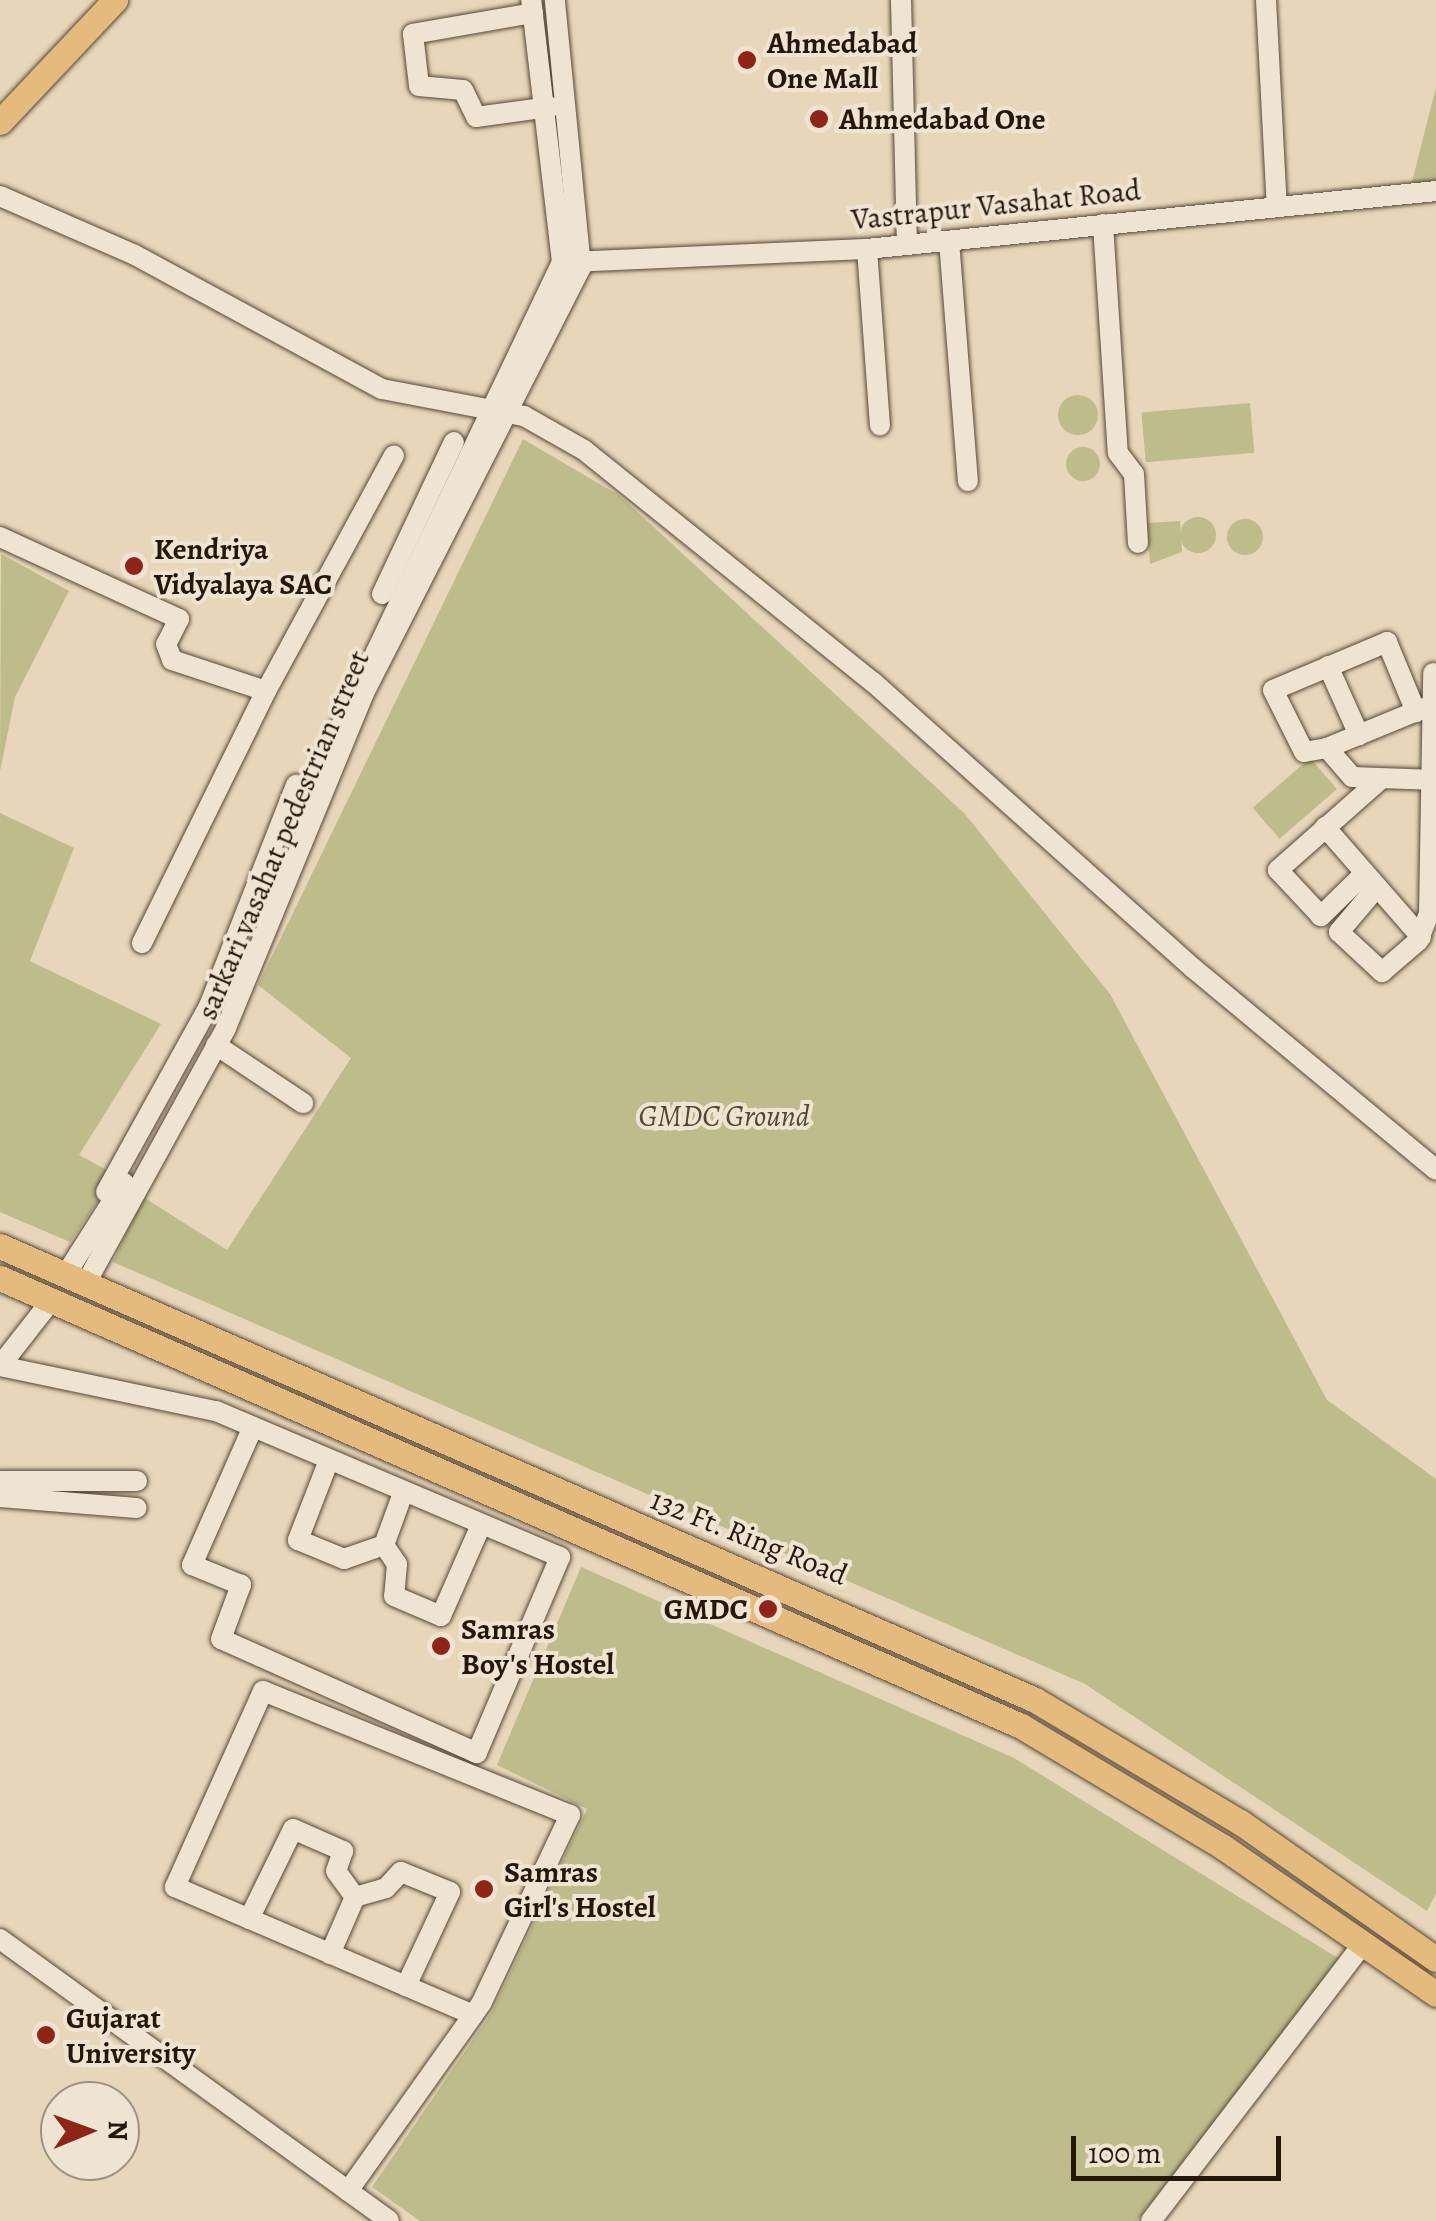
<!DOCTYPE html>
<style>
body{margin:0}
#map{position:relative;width:1436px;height:2221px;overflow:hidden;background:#e7d6b9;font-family:Alegreya,serif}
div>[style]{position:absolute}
.green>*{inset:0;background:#bdbc8a;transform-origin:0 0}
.round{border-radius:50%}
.roads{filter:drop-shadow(0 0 2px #564737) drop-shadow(0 0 2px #564737)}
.minor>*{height:20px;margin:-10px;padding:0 10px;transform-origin:10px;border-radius:10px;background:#efe4d2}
.major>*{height:25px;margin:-12.5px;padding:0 12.5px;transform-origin:12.5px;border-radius:12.5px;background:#e4bb7c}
.dots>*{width:28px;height:28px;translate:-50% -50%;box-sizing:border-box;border:5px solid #efe4d2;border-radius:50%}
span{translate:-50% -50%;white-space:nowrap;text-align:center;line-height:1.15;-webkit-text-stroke:8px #efe4d2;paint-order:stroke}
.poi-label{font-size:30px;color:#26170c;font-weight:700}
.left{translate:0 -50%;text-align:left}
.right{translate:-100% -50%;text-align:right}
.street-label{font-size:30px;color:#26170c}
.park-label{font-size:30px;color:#534932;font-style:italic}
.north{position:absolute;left:40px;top:2081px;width:100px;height:100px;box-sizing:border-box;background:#efe4d2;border:2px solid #9f9283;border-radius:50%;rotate:89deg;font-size:28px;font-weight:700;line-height:40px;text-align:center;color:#26170c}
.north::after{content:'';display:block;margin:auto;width:35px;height:45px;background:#8f2418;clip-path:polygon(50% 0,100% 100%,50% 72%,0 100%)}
.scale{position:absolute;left:1071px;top:2136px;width:210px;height:45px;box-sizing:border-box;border:5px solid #26170c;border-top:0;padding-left:12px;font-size:30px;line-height:35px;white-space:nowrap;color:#26170c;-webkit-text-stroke:8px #efe4d2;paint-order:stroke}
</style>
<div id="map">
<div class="green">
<div style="clip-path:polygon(1436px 87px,1436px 189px,1409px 194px)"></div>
<div class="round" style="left:1058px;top:395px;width:40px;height:40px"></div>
<div style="left:1250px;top:403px;width:50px;height:109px;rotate:85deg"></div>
<div style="clip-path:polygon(523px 439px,620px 496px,964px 813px,1110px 994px,1327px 1400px,1436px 1479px,1436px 1894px,1427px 1911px,1085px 1684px,113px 1262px,143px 1197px,227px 1250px,351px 1058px,258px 985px)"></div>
<div class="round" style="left:1066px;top:447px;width:34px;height:34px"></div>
<div class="round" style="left:1180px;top:517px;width:36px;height:36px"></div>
<div class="round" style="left:1227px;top:519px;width:36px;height:36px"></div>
<div style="clip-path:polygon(1180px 521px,1182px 552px,1150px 564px,1147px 523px)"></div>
<div style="clip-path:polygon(1px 554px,69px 591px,15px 697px,0 771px)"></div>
<div style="left:1310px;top:758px;width:41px;height:76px;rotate:49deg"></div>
<div style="clip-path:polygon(0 813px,74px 848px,30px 961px,161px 1024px,79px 1155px,116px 1175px,70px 1242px,0 1212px)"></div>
<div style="clip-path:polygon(581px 1567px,1014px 1758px,1341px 1960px,1137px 2221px,420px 2221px,372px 2187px,492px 2012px,587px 1809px,497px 1765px)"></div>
</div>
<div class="roads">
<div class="minor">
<div style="left:901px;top:0;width:244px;rotate:88.6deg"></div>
<div style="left:1266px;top:0;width:207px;rotate:87deg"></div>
<div style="left:533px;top:13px;width:122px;rotate:170.1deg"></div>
<div style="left:413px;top:34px;width:52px;rotate:83.4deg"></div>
<div style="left:419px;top:86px;width:44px;rotate:5.2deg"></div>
<div style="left:463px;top:90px;width:30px;rotate:64deg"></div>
<div style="left:476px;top:117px;width:75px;rotate:-7.7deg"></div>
<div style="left:0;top:196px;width:147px;rotate:23.6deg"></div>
<div style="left:135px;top:255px;width:281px;rotate:28.5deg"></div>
<div style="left:382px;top:389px;width:145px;rotate:10.8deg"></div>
<div style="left:524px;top:416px;width:69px;rotate:29.5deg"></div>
<div style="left:584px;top:450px;width:371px;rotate:38.8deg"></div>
<div style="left:873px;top:682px;width:429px;rotate:41.8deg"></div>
<div style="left:1193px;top:968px;width:316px;rotate:39.7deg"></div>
<div style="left:1103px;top:224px;width:229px;rotate:86.3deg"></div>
<div style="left:1118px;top:453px;width:26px;rotate:53deg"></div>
<div style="left:1134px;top:474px;width:69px;rotate:86.7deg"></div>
<div style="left:949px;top:241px;width:241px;rotate:85.5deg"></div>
<div style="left:867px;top:249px;width:177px;rotate:85.8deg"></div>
<div style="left:569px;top:262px;width:298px;rotate:-2.5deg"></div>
<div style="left:867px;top:249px;width:572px;rotate:-5.82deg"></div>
<div style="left:0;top:537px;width:197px;rotate:24.6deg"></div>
<div style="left:179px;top:619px;width:28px;rotate:117deg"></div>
<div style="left:166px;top:644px;width:17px;rotate:69deg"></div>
<div style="left:172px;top:660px;width:99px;rotate:18.3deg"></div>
<div style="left:266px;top:691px;width:281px;rotate:116.2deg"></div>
<div style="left:382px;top:594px;width:168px;rotate:-64.7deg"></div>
<div style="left:1328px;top:666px;width:76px;rotate:65.8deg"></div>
<div style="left:266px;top:691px;width:268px;rotate:-61.5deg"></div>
<div style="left:1424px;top:708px;width:105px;rotate:157.6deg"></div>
<div style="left:1327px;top:748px;width:38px;rotate:49deg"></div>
<div style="left:1352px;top:777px;width:84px;rotate:2deg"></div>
<div style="left:1327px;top:748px;width:23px;rotate:170deg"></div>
<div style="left:1304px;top:752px;width:69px;rotate:-116.6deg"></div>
<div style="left:1273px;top:690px;width:124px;rotate:-22.8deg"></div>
<div style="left:1387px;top:642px;width:76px;rotate:67.5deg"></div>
<div style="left:301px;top:809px;width:606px;rotate:-64.49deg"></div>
<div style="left:562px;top:262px;width:264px;rotate:-96.7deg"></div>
<div style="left:1325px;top:827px;width:146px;rotate:48.9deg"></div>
<div style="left:1365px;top:873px;width:62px;rotate:135.7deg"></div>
<div style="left:1321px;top:916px;width:63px;rotate:-133.1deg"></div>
<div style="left:1278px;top:870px;width:137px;rotate:-41.5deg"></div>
<div style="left:1377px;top:887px;width:59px;rotate:130.2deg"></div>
<div style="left:1339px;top:932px;width:59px;rotate:42.9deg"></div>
<div style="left:1382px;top:972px;width:48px;rotate:-40.7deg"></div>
<div style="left:1418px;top:941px;width:29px;rotate:-68deg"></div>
<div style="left:1429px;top:914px;width:241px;rotate:-89deg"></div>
<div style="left:216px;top:1045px;width:105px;rotate:33.7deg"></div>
<div style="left:106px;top:1192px;width:213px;rotate:-61deg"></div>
<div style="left:209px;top:1006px;width:238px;rotate:-68.5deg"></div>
<div style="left:66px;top:1274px;width:108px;rotate:-57.5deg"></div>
<div style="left:86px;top:1283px;width:291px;rotate:-61.2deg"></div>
<div style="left:226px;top:1028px;width:360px;rotate:-67.6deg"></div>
<div style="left:363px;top:695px;width:480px;rotate:-63deg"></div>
<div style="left:581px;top:267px;width:268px;rotate:-95.6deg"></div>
<div style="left:0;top:1366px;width:221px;rotate:11.8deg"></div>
<div style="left:216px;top:1411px;width:374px;rotate:23deg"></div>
<div style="left:560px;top:1557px;width:213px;rotate:113deg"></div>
<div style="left:477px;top:1753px;width:280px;rotate:-156deg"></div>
<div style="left:221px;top:1639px;width:58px;rotate:-69.7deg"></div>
<div style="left:241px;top:1585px;width:53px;rotate:-157.8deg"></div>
<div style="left:192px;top:1565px;width:151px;rotate:-66.2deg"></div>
<div style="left:0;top:1366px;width:83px;rotate:-51.9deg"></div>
<div style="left:329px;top:1460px;width:86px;rotate:111.2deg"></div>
<div style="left:298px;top:1540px;width:50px;rotate:22.4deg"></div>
<div style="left:344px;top:1559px;width:42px;rotate:-19.3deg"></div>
<div style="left:384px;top:1545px;width:23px;rotate:56deg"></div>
<div style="left:397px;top:1564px;width:32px;rotate:95deg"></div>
<div style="left:394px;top:1596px;width:51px;rotate:23.1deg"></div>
<div style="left:441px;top:1616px;width:97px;rotate:-66.3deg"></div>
<div style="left:0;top:1481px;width:137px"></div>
<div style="left:0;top:1497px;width:137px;rotate:4.6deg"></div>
<div style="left:384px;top:1545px;width:55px;rotate:-69.9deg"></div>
<div style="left:249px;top:1919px;width:100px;rotate:-63.9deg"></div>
<div style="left:293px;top:1829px;width:55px;rotate:23.7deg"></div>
<div style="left:343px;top:1851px;width:21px;rotate:109deg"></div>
<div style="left:336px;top:1871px;width:32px;rotate:54deg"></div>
<div style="left:355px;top:1897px;width:32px;rotate:-16deg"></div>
<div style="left:386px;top:1888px;width:22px;rotate:-47deg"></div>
<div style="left:401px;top:1872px;width:53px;rotate:22.2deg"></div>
<div style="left:450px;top:1892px;width:104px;rotate:115.1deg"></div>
<div style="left:0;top:1939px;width:480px;rotate:35.9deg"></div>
<div style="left:330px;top:1954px;width:62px;rotate:-66.3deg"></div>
<div style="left:348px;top:2191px;width:216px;rotate:-54.6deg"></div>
<div style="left:473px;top:2015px;width:16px;rotate:-55deg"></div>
<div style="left:482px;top:2002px;width:207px;rotate:-64.8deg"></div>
<div style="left:570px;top:1815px;width:331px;rotate:-158deg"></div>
<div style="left:263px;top:1691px;width:215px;rotate:114.2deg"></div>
<div style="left:175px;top:1887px;width:324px;rotate:23.2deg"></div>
<div style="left:1151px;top:2221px;width:349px;rotate:-52.6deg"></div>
</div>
<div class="major">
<div style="left:0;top:122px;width:168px;rotate:-46.7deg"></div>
<div style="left:0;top:1246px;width:1130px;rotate:23.68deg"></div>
<div style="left:1035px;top:1700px;width:239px;rotate:30.8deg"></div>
<div style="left:1240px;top:1822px;width:239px;rotate:35deg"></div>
<div style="left:0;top:1278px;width:1115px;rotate:23.69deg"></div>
<div style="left:1021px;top:1726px;width:235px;rotate:30.9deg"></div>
<div style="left:1223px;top:1847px;width:259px;rotate:34.6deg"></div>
</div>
</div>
<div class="dots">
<div style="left:747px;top:60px;background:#8f2418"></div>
<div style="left:819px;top:119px;background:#8f2418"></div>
<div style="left:134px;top:566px;background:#8f2418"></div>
<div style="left:768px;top:1609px;background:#8f2418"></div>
<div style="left:441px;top:1646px;background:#8f2418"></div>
<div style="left:484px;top:1889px;background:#8f2418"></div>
<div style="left:46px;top:2035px;background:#8f2418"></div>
</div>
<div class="poi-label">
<span class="left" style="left:767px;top:60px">Ahmedabad<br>One Mall</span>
<span class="left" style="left:839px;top:119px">Ahmedabad One</span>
<span class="left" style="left:154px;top:566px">Kendriya<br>Vidyalaya SAC</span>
<span class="right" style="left:748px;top:1609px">GMDC</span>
<span class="left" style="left:461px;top:1646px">Samras<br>Boy's Hostel</span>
<span class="left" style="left:504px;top:1889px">Samras<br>Girl's Hostel</span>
<span class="left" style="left:66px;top:2035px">Gujarat<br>University</span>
</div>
<div class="street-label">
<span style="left:996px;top:205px;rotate:-6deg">Vastrapur Vasahat Road</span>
<span style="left:283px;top:835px;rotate:-67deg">sarkari vasahat pedestrian street</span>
<span style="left:749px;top:1537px;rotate:22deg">132 Ft. Ring Road</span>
</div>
<div class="park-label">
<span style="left:724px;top:1116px">GMDC Ground</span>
</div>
<div class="north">N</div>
<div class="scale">100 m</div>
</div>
